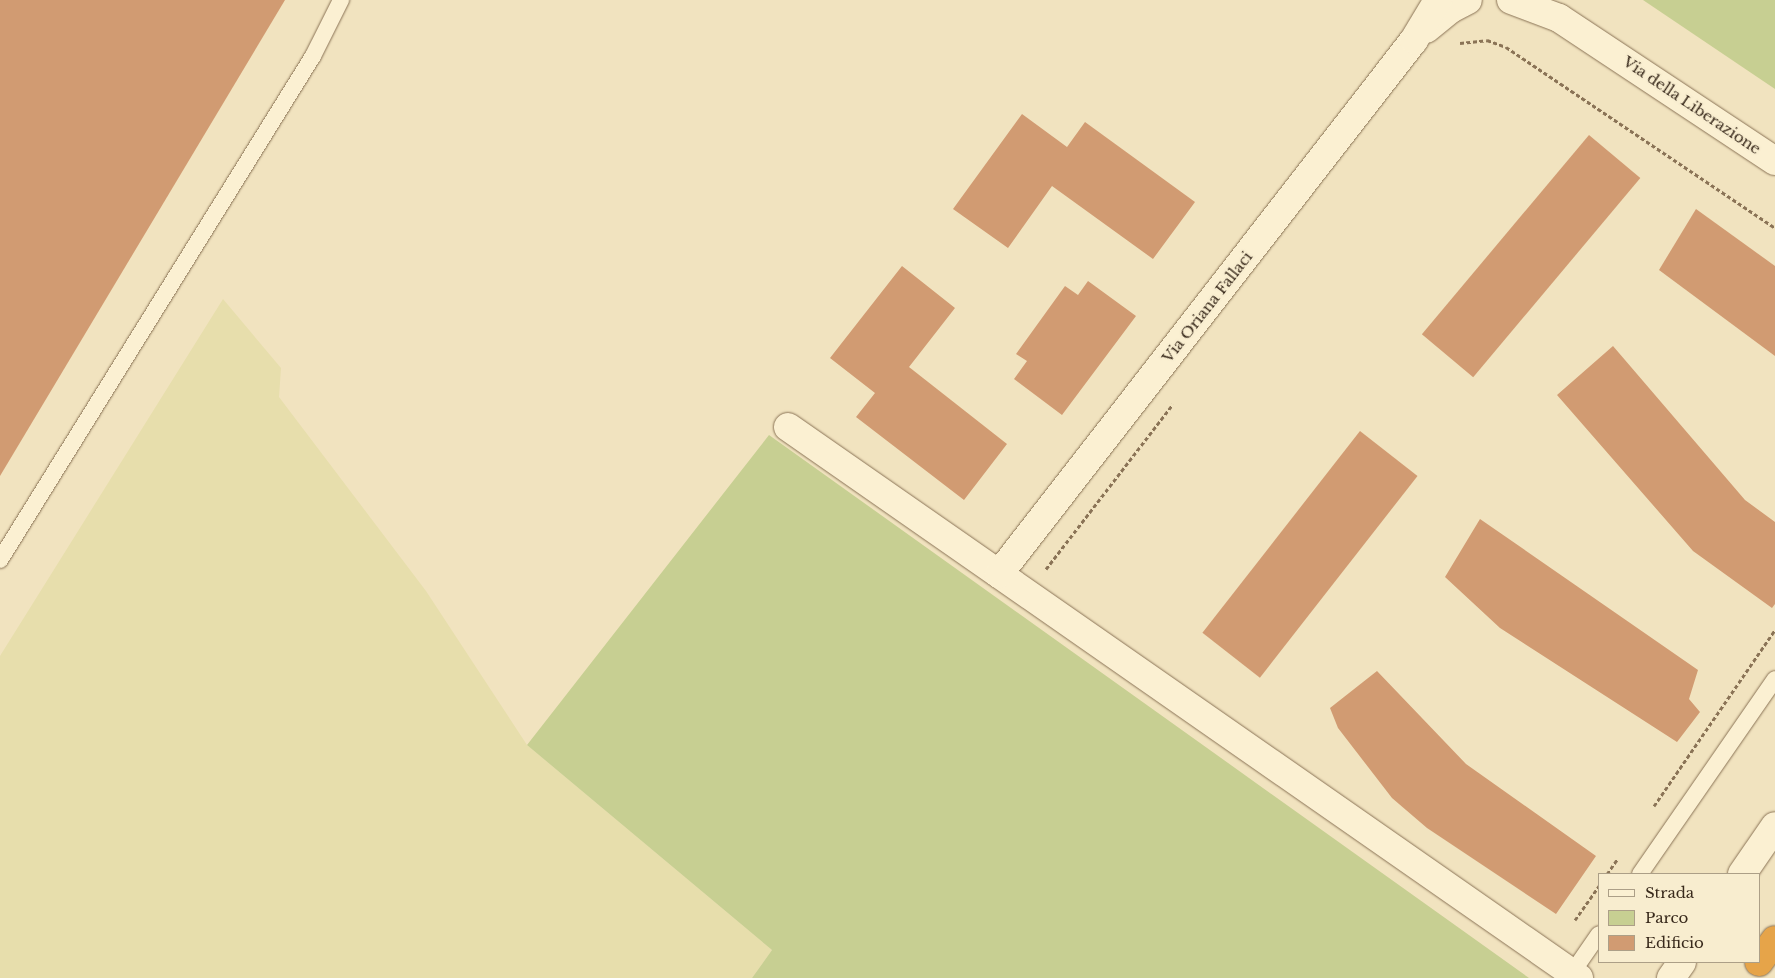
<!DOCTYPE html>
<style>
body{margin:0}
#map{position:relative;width:1775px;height:978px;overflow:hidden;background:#f1e3bf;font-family:"Libre Baskerville",serif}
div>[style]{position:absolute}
.farmland>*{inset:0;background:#e7deac}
.green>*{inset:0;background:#c7cf92}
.building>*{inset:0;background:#d19b72;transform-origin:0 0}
.path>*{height:3px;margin-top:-1.5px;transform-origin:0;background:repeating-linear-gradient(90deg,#8a7356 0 4px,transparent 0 6.5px)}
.roads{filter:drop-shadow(0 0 1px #8a7356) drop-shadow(0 0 1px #8a7356)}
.lane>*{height:16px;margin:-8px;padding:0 8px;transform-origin:8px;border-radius:8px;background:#fbf0d2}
.street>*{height:28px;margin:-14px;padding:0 14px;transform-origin:14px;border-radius:14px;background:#fbf0d2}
.highway>*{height:28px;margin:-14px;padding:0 14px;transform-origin:14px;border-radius:14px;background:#e6a449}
span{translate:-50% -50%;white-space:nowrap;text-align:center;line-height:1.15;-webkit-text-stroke:4px #f8edcf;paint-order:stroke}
.street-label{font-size:15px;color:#392a1c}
.legend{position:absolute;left:1598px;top:873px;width:162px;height:90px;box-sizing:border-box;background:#f8edcf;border:1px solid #ac9f87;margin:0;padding:6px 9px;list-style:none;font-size:15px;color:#392a1c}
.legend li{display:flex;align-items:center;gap:10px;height:25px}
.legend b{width:25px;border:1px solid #ac9f87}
</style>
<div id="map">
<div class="farmland">
<div style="clip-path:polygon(223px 299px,281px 368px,279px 397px,426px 591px,527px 745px,772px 950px,752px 978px,0 978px,0 656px)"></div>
</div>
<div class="green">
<div style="clip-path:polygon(1643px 0,1775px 0,1775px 89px)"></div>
<div style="clip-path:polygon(769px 435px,1529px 978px,752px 978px,772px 950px,527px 745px)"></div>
</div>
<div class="building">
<div style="clip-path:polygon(0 0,285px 0,0 476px)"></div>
<div style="clip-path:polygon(1022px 114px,1067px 147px,1085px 122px,1195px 202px,1153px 259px,1052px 186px,1008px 248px,953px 209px)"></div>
<div style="left:1589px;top:135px;width:67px;height:260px;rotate:40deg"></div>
<div style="clip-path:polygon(1696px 209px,1775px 266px,1775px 356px,1659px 270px)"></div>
<div style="clip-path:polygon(902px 266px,955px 308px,909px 367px,1007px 444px,964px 500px,856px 417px,875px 393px,830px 358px)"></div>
<div style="clip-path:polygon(1088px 281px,1136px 316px,1062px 415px,1014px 379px,1027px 361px,1016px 354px,1065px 286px,1078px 295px)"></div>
<div style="clip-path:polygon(1613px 346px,1745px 500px,1775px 522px,1775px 604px,1772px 608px,1693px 551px,1557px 395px)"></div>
<div style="left:1360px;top:431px;width:73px;height:256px;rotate:38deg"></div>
<div style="clip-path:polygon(1480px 519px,1698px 670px,1689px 699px,1700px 712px,1677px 742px,1500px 628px,1445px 577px)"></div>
<div style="clip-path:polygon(1377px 671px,1466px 764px,1596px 856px,1556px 914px,1427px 828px,1392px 798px,1338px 728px,1330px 708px)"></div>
</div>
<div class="path">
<div style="left:1460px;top:43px;width:27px;rotate:-6deg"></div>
<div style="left:1487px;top:40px;width:20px;rotate:20deg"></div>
<div style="left:1506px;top:47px;width:324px;rotate:33.9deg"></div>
<div style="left:1046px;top:569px;width:208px;rotate:-52.4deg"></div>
<div style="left:1654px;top:806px;width:214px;rotate:-55.5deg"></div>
<div style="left:1607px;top:874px;width:19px;rotate:-55deg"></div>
<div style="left:1575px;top:920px;width:42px;rotate:-54.8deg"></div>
</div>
<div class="roads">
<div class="lane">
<div style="left:0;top:560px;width:593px;rotate:-58.16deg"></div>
<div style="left:313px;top:56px;width:63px;rotate:-63.4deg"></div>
<div style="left:1640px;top:874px;width:237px;rotate:-55.3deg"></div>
<div style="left:1572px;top:973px;width:47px;rotate:-55.3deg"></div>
</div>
<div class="street">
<div style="left:1511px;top:0;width:51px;rotate:20.6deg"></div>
<div style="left:1559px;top:18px;width:259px;rotate:33.5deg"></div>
<div style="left:1426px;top:29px;width:32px;rotate:-39deg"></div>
<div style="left:1451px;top:9px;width:19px;rotate:-28deg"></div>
<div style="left:788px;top:427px;width:964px;rotate:34.86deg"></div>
<div style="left:999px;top:574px;width:676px;rotate:-52.15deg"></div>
<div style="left:1414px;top:40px;width:47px;rotate:-59deg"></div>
<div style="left:1742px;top:874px;width:58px;rotate:-55.5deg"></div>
<div style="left:1671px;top:978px;width:19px;rotate:-55deg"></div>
</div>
<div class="highway">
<div style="left:1759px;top:962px;width:27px;rotate:-54deg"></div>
</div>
</div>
<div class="street-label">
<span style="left:1692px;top:105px;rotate:34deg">Via della Liberazione</span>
<span style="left:1207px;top:307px;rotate:-52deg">Via Oriana Fallaci</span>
</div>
<ul class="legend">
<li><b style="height:6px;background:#fbf0d2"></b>Strada</li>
<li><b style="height:14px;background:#c7cf92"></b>Parco</li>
<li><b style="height:14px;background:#d19b72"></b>Edificio</li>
</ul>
</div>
